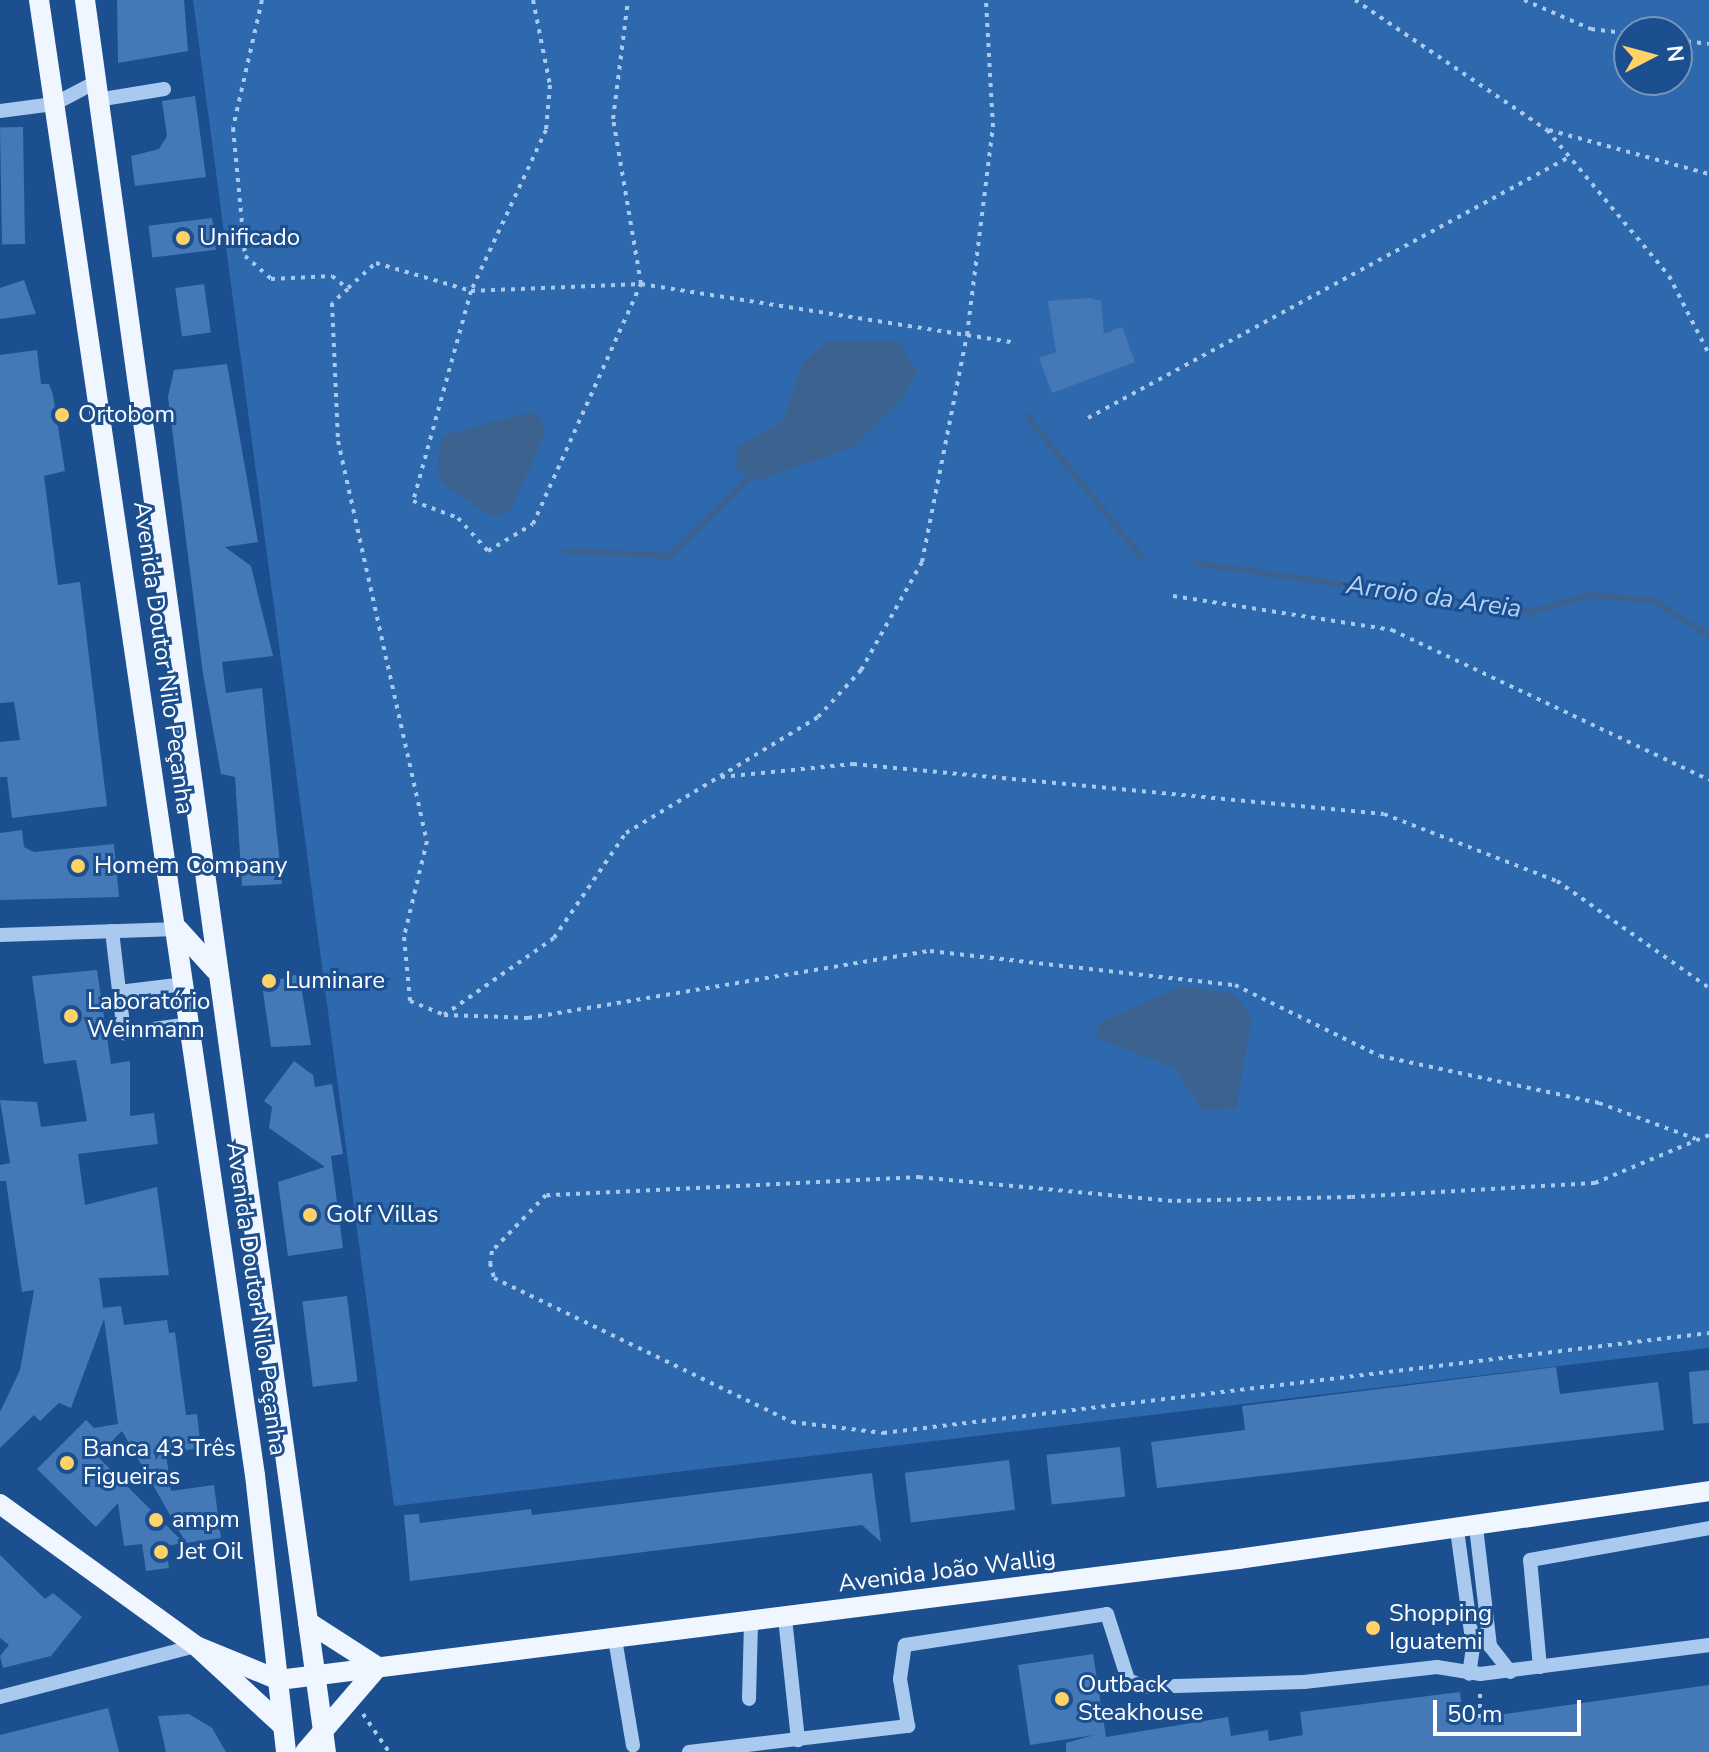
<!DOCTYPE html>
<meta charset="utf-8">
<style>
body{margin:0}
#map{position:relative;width:1709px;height:1752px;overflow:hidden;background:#1b4f8f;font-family:"Nunito Sans",sans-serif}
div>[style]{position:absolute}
.green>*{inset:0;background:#2e69ad}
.water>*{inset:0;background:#3c6290}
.stream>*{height:6px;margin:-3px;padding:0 3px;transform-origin:3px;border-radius:3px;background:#3c6290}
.building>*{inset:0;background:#4478b7;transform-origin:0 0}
.path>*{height:4px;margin-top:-2px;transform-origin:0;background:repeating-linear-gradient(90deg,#a9c9ee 0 4px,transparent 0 10px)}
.minor>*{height:14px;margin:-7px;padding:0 7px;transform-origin:7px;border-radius:7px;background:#a9c9ee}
.major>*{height:20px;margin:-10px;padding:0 10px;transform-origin:10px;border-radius:10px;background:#f0f6ff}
.dots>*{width:22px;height:22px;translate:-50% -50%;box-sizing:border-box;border:4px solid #1b4f8f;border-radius:50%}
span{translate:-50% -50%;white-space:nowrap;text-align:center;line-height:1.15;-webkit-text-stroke:6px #1b4f8f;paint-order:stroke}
.poi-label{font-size:24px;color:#fff}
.left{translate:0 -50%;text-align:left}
.street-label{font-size:24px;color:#fff}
.water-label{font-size:26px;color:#b5d3f5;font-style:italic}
.north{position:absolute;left:1613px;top:16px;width:80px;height:80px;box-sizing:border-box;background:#1b4f8f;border:2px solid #7695bc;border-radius:50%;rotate:84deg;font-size:22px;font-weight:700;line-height:32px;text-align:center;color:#fff}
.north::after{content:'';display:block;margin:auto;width:28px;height:36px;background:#ffd166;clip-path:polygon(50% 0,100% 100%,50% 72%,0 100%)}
.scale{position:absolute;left:1433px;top:1700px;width:148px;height:36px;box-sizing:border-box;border:4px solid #fff;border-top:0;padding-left:10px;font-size:24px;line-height:28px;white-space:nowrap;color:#fff;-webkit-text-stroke:6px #1b4f8f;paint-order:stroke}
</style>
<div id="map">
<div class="green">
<div style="clip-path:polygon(evenodd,193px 0,1709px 0,1709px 1348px,394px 1506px,193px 0,1629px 32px,1677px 32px,1677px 80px,1629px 80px,1629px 32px)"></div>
</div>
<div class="water">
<div style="clip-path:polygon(827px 341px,899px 341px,917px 372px,903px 398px,853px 447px,759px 480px,736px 469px,738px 446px,783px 421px,802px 364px)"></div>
<div style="clip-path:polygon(530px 412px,542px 419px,545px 434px,511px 510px,492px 517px,442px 483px,437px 468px,442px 436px)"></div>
<div style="clip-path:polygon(1182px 986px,1234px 994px,1252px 1016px,1236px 1108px,1204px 1111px,1174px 1068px,1095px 1037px,1101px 1022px)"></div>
</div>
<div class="stream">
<div style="left:1027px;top:416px;width:181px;rotate:51deg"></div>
<div style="left:565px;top:551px;width:105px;rotate:2.7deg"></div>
<div style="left:670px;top:556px;width:120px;rotate:-44.7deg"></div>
<div style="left:1196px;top:563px;width:339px;rotate:8.3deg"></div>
<div style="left:1531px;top:612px;width:61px;rotate:-16.1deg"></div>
<div style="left:1590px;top:595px;width:63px;rotate:4.5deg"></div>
<div style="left:1653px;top:600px;width:67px;rotate:32.7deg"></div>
</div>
<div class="building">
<div style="clip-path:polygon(117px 0,184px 0,188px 51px,118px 63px)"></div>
<div style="clip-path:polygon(195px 96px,206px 177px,135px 186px,131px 156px,159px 149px,167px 136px,162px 101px)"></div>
<div style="left:23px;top:127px;width:117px;height:23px;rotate:89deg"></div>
<div style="left:212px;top:218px;width:32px;height:64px;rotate:83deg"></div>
<div style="clip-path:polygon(24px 280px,36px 314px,0 319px,0 288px)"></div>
<div style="left:204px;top:284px;width:49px;height:29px;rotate:82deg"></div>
<div style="clip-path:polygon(1089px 298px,1101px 301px,1104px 334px,1122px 327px,1135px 362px,1052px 393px,1039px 358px,1056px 352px,1048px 301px)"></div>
<div style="clip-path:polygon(37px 350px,41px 384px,49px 384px,53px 395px,65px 471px,44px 476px,58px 585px,80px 582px,107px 806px,12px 818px,7px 777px,0 777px,0 742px,20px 740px,14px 702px,0 703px,0 355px)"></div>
<div style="clip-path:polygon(227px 364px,258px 542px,225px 547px,251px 566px,273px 656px,222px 662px,226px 693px,262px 688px,282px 884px,242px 886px,235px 777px,221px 774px,203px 674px,168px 397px,174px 370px)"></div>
<div style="clip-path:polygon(22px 830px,24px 847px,34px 852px,114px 844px,119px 897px,0 900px,0 833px)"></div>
<div style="clip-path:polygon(97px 970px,111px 1064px,130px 1061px,130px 1116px,154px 1113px,158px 1144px,78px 1154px,85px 1205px,157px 1187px,169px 1275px,99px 1278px,103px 1308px,121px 1306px,124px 1325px,167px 1320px,169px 1333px,175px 1332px,186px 1415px,197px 1414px,201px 1448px,166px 1453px,171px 1491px,214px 1485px,221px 1538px,186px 1543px,122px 1431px,97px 1456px,184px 1543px,166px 1546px,169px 1568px,146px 1571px,142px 1544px,124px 1546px,118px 1503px,96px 1527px,37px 1469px,86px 1420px,94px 1428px,118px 1424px,104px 1319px,71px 1408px,59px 1403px,40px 1421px,34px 1415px,0 1448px,0 1412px,20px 1370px,34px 1290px,22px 1292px,6px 1181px,0 1181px,0 1165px,10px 1163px,0 1100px,37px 1102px,41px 1127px,87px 1121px,76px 1060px,44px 1064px,32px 976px)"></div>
<div style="clip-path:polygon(299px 974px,311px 1045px,271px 1047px,262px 984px)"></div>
<div style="clip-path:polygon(294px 1061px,313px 1075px,315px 1087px,332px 1084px,343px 1154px,331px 1156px,343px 1248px,288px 1256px,278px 1182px,325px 1167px,269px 1128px,272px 1107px,264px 1101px)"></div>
<div style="left:347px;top:1296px;width:86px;height:45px;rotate:83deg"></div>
<div style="clip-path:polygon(1556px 1367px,1560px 1394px,1658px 1382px,1664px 1430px,1157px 1488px,1151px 1442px,1245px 1430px,1242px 1406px)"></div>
<div style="clip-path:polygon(1709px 1370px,1709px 1423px,1693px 1424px,1689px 1372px)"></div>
<div style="left:1120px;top:1447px;width:50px;height:74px;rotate:84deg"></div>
<div style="left:1009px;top:1460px;width:50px;height:105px;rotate:83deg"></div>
<div style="clip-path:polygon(872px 1473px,881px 1542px,862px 1525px,410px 1581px,404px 1515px,419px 1514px,420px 1523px,531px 1509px,532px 1515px)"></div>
<div style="clip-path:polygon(0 1555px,45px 1599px,53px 1593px,82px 1617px,51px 1656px,3px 1668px,0 1656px,9px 1645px,0 1638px)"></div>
<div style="clip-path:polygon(1093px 1654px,1106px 1737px,1228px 1717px,1231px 1736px,1268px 1730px,1269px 1741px,1303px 1735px,1300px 1712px,1460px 1692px,1463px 1720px,1709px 1685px,1709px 1752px,1066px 1752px,1066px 1743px,1094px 1735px,1030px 1745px,1018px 1665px)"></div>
<div style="clip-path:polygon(108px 1708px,119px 1752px,0 1752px,0 1735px)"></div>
<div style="clip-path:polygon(189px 1714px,212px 1728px,226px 1752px,166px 1752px,158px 1716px)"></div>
</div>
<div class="path">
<div style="left:262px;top:0;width:131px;rotate:102.8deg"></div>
<div style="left:233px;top:128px;width:129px;rotate:84.6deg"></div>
<div style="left:245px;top:256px;width:35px;rotate:41deg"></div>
<div style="left:271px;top:279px;width:61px;rotate:-2.8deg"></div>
<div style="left:332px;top:276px;width:21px;rotate:39deg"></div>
<div style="left:348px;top:289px;width:21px;rotate:139deg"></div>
<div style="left:332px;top:303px;width:138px;rotate:87.5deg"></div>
<div style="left:338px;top:441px;width:410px;rotate:77.5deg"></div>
<div style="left:427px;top:841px;width:99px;rotate:103.5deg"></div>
<div style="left:404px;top:937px;width:64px;rotate:84.6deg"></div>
<div style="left:410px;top:1001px;width:37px;rotate:22deg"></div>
<div style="left:444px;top:1015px;width:84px;rotate:2deg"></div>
<div style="left:528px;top:1018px;width:408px;rotate:-9.5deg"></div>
<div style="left:930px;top:951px;width:307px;rotate:6.4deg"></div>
<div style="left:1235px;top:985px;width:161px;rotate:26.1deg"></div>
<div style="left:1380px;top:1056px;width:224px;rotate:12.1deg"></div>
<div style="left:1599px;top:1103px;width:103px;rotate:20.4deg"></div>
<div style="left:533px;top:0;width:87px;rotate:78.7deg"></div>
<div style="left:550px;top:85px;width:45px;rotate:95.1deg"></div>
<div style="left:546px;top:130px;width:178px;rotate:115deg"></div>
<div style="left:471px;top:291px;width:218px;rotate:105.4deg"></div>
<div style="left:413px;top:501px;width:48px;rotate:20.7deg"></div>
<div style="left:458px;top:518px;width:45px;rotate:47.7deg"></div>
<div style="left:488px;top:551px;width:52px;rotate:-31deg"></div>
<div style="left:533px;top:524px;width:263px;rotate:-65.8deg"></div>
<div style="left:641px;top:284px;width:167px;rotate:-99.6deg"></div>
<div style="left:613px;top:119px;width:120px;rotate:-82.8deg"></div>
<div style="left:1355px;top:0;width:232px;rotate:34.1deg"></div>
<div style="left:1547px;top:130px;width:190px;rotate:50.1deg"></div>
<div style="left:1669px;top:276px;width:88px;rotate:62.9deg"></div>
<div style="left:1524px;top:0;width:73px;rotate:23.4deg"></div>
<div style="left:1591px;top:29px;width:38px;rotate:7deg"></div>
<div style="left:1677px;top:40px;width:32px;rotate:7deg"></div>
<div style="left:1549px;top:130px;width:166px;rotate:15.4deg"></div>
<div style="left:348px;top:288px;width:38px;rotate:-42deg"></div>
<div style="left:376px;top:263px;width:99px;rotate:16.4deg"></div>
<div style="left:471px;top:291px;width:170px;rotate:-2.4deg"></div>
<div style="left:641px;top:284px;width:376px;rotate:8.9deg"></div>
<div style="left:1088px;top:418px;width:549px;rotate:-28.48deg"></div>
<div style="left:1173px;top:596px;width:222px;rotate:8.8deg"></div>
<div style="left:1392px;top:630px;width:351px;rotate:25.3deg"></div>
<div style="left:721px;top:777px;width:133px;rotate:-5.6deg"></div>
<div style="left:853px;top:764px;width:533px;rotate:5.38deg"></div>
<div style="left:1384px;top:814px;width:186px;rotate:21.2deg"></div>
<div style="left:1557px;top:881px;width:186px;rotate:35.1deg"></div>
<div style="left:444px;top:1015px;width:134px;rotate:-35deg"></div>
<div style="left:554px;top:938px;width:127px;rotate:-55.6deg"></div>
<div style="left:626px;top:833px;width:224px;rotate:-31.1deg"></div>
<div style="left:818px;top:717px;width:64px;rotate:-47.5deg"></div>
<div style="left:861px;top:670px;width:124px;rotate:-60.5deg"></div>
<div style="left:922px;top:562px;width:231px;rotate:-78.8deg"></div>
<div style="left:967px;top:335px;width:210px;rotate:-82.9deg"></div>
<div style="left:993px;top:127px;width:127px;rotate:-93.2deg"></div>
<div style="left:1709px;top:1135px;width:124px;rotate:157.2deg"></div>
<div style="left:1595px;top:1183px;width:244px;rotate:176.7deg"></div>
<div style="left:1351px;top:1197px;width:179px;rotate:178.7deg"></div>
<div style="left:1172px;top:1201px;width:253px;rotate:-174.6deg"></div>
<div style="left:920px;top:1177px;width:374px;rotate:177.2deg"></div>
<div style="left:546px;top:1195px;width:78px;rotate:134deg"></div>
<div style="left:492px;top:1251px;width:12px;rotate:99deg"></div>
<div style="left:490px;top:1263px;width:16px;rotate:75deg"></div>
<div style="left:494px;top:1278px;width:331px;rotate:25.8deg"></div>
<div style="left:792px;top:1422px;width:92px;rotate:6.9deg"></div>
<div style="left:883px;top:1433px;width:832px;rotate:-6.9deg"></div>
<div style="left:363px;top:1714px;width:46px;rotate:55.6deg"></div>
<div style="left:1480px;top:1718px;width:30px;rotate:-90deg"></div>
</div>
<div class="minor">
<div style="left:97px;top:100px;width:68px;rotate:-9.3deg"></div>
<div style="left:0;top:111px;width:54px;rotate:-7.4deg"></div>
<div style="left:54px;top:104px;width:45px;rotate:-27.7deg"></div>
<div style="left:112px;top:931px;width:103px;rotate:83.3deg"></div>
<div style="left:124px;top:1033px;width:67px;rotate:-7.8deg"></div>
<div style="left:0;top:935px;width:178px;rotate:-1.9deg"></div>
<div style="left:119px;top:992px;width:66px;rotate:-6.9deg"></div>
<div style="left:1476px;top:1527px;width:120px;rotate:83.3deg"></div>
<div style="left:1490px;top:1646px;width:33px;rotate:52deg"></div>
<div style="left:1457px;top:1530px;width:118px;rotate:82.2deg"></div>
<div style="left:1473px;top:1647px;width:27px;rotate:98deg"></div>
<div style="left:785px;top:1618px;width:123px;rotate:83.9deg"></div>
<div style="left:615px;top:1639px;width:108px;rotate:80.4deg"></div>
<div style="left:1540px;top:1667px;width:107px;rotate:-95.3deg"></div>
<div style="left:1530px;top:1560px;width:182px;rotate:-10.1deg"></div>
<div style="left:0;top:1697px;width:203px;rotate:-14.6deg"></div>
<div style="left:749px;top:1699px;width:77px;rotate:-88.5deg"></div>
<div style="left:689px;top:1752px;width:221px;rotate:-6.8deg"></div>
<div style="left:908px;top:1726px;width:48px;rotate:-99.7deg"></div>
<div style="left:900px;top:1679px;width:34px;rotate:-82deg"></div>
<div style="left:905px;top:1645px;width:204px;rotate:-8.7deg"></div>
<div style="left:1107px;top:1614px;width:69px;rotate:72.3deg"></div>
<div style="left:1128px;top:1680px;width:18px;rotate:22deg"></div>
<div style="left:1145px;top:1687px;width:159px;rotate:-1.8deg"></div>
<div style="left:1304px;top:1682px;width:134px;rotate:-6.4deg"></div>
<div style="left:1437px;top:1667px;width:44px;rotate:9.2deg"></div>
<div style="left:1480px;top:1674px;width:231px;rotate:-7.2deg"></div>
</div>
<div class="major">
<div style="left:39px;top:0;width:1491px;rotate:81.67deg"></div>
<div style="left:255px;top:1475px;width:279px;rotate:83.6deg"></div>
<div style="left:85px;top:0;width:1768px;rotate:82.17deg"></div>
<div style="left:178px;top:929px;width:55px;rotate:47.9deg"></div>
<div style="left:0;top:1504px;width:242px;rotate:35.9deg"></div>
<div style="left:196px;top:1646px;width:118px;rotate:42.6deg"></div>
<div style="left:308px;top:1622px;width:83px;rotate:32.7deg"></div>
<div style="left:196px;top:1646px;width:90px;rotate:22.3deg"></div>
<div style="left:279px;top:1680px;width:967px;rotate:-7.19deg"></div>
<div style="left:1238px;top:1559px;width:476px;rotate:-8.2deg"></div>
<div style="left:305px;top:1752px;width:112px;rotate:-49.3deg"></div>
</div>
<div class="dots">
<div style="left:183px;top:238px;background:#ffd166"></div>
<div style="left:62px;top:415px;background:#ffd166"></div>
<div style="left:78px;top:866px;background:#ffd166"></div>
<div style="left:269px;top:981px;background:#ffd166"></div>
<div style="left:71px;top:1016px;background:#ffd166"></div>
<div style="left:310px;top:1215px;background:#ffd166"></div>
<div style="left:67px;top:1463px;background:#ffd166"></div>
<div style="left:156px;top:1520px;background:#ffd166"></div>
<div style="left:161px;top:1552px;background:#ffd166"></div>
<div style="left:1373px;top:1628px;background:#ffd166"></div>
<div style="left:1062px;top:1699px;background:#ffd166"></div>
</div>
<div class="poi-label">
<span class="left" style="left:199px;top:238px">Unificado</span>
<span class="left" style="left:78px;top:415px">Ortobom</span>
<span class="left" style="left:94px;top:866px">Homem Company</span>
<span class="left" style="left:285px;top:981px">Luminare</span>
<span class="left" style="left:87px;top:1016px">Laboratório<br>Weinmann</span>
<span class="left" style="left:326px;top:1215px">Golf Villas</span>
<span class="left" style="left:83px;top:1463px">Banca 43 Três<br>Figueiras</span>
<span class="left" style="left:172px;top:1520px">ampm</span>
<span class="left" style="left:177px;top:1552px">Jet Oil</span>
<span class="left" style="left:1389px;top:1628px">Shopping<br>Iguatemi</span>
<span class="left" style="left:1078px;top:1699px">Outback<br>Steakhouse</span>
</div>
<div class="street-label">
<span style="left:163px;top:658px;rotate:82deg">Avenida Doutor Nilo Peçanha</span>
<span style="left:256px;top:1299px;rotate:82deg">Avenida Doutor Nilo Peçanha</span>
<span style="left:947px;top:1571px;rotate:-7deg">Avenida João Wallig</span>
</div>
<div class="water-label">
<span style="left:1434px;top:597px;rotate:8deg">Arroio da Areia</span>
</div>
<div class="north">N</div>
<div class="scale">50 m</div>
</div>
